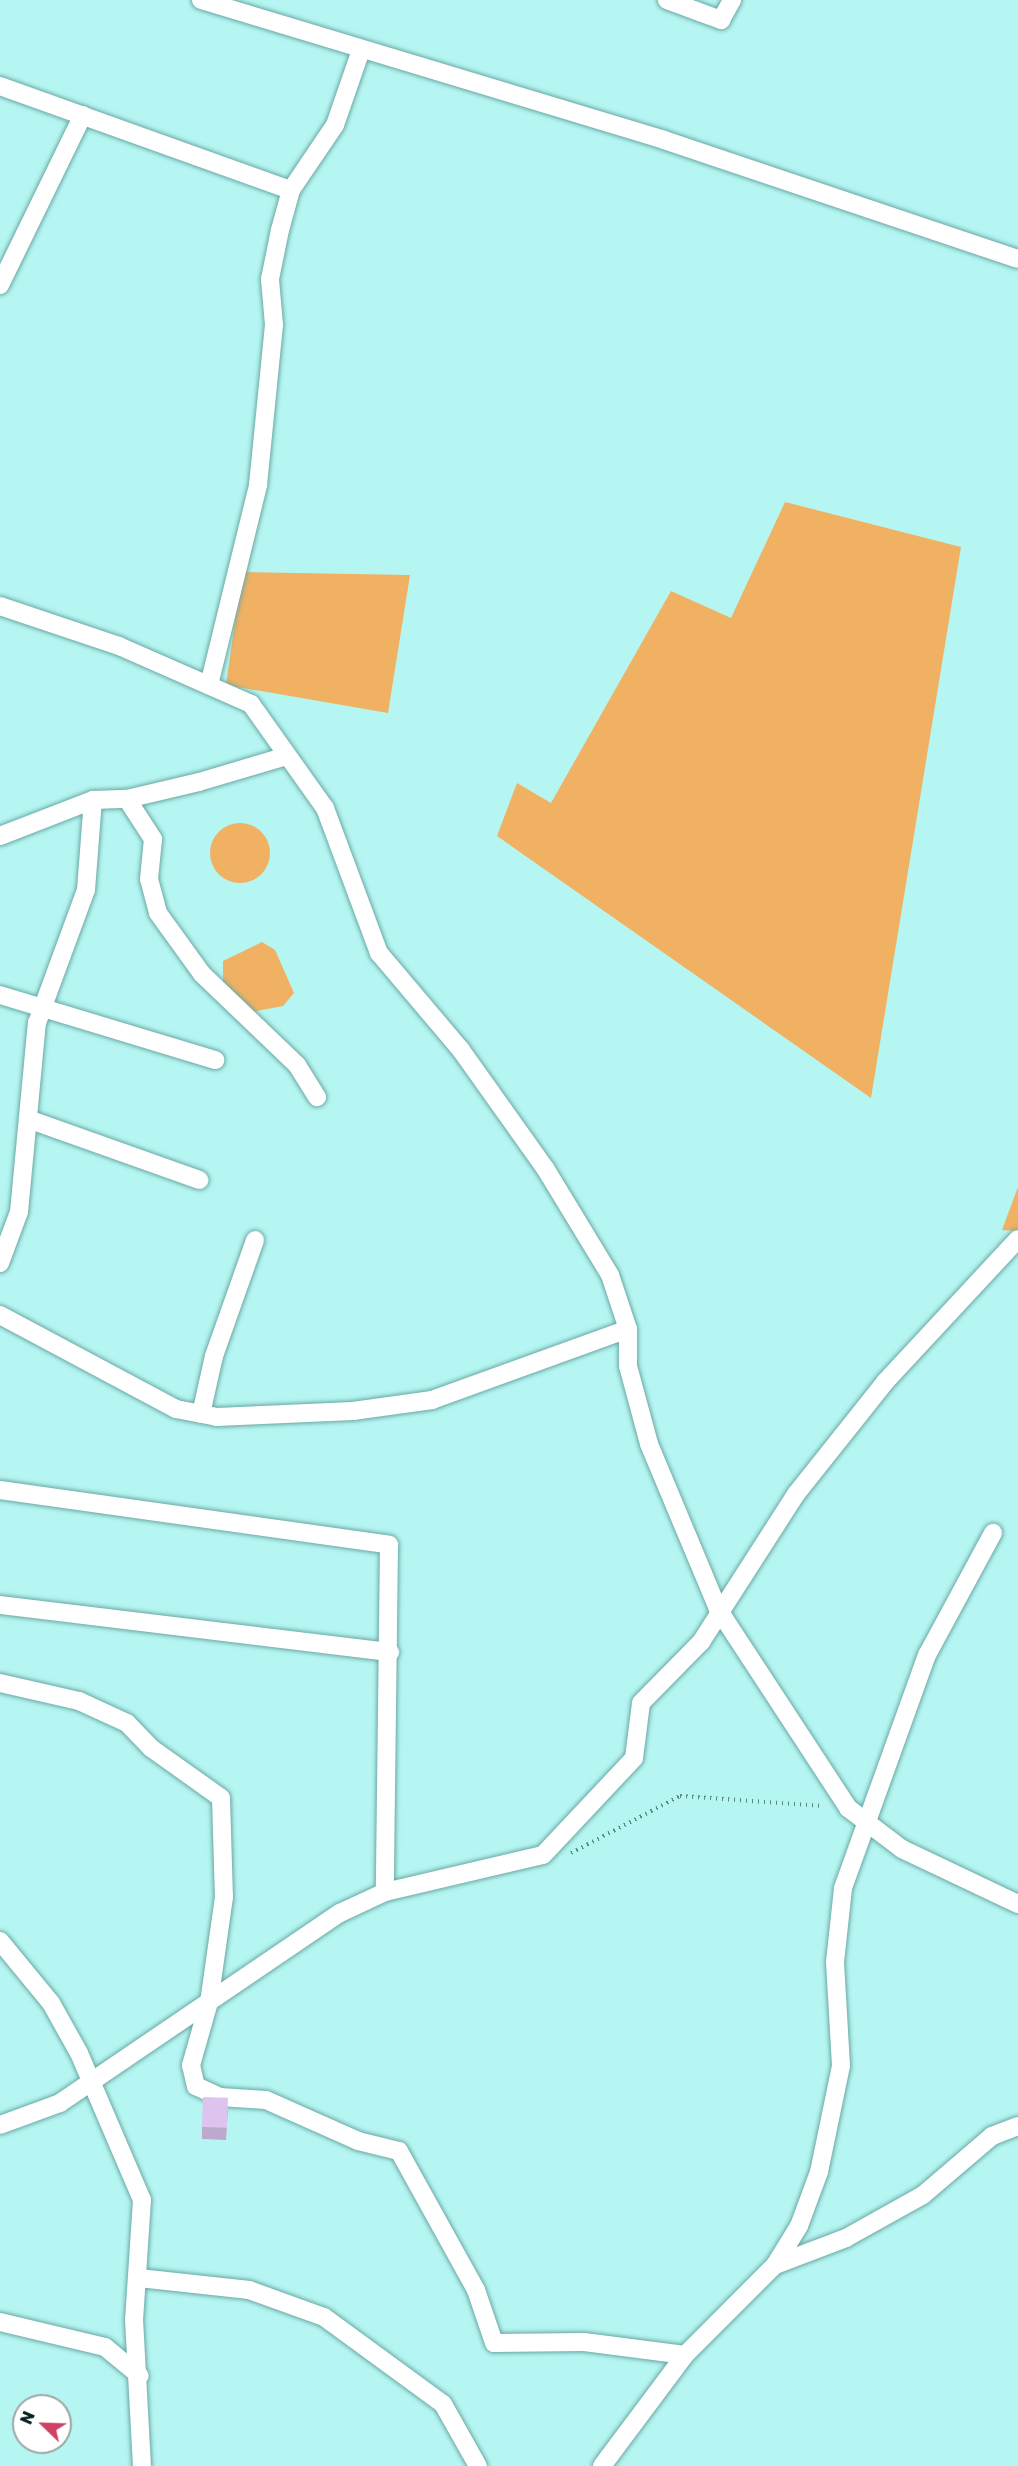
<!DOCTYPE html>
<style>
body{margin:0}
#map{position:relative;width:1018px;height:2466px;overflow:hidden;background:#b6f6f2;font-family:"Golos Text",sans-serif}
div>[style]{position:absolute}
.green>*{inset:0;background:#f0b163}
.round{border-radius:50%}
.path>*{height:4px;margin-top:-2px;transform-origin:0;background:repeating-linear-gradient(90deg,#5b8885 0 1.5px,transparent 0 6px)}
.roads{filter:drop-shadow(0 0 2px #6aa8a4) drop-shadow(0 0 2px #6aa8a4)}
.street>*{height:18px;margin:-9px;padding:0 9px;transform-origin:9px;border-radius:9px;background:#fff}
.wall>*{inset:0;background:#bea9ce}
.building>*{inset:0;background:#ddc4ef;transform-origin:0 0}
span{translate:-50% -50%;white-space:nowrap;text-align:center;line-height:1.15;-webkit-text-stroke:4.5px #fff;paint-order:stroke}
.north{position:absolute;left:12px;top:2394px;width:60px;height:60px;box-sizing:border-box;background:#fff;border:2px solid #9ca7a6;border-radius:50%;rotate:293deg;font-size:16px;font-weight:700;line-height:24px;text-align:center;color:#082221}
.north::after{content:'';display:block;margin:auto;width:21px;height:27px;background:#cf4062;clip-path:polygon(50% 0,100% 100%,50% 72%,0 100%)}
</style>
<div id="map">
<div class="green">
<div style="clip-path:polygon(785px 502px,961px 547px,871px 1098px,497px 836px,517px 783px,551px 803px,671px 591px,731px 618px)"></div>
<div style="clip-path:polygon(242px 572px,410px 575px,388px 713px,226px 685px)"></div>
<div class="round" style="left:210px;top:823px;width:60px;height:60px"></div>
<div style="clip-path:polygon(262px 942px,275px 950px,294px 993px,283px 1006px,246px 1013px,223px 988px,223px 961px)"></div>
<div style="clip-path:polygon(1018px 1187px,1018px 1231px,1002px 1230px)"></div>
</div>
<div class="path">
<div style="left:571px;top:1853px;width:123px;rotate:-27.6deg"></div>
<div style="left:680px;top:1796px;width:144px;rotate:4deg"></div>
</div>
<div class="roads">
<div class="street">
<div style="left:201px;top:0;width:484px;rotate:16.8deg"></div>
<div style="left:664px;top:140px;width:373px;rotate:18.6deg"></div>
<div style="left:667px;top:0;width:58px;rotate:20.3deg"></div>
<div style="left:721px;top:20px;width:23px;rotate:-61deg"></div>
<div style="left:0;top:86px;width:309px;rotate:19.7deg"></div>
<div style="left:0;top:285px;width:189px;rotate:-64deg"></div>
<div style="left:0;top:606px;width:126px;rotate:18.6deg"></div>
<div style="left:119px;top:646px;width:144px;rotate:23.7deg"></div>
<div style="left:251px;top:704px;width:128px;rotate:54.6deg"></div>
<div style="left:325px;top:808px;width:155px;rotate:69.6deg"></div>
<div style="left:379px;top:953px;width:127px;rotate:49.8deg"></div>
<div style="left:461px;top:1050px;width:145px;rotate:54.6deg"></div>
<div style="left:545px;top:1168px;width:125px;rotate:58.7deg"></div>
<div style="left:610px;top:1275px;width:57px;rotate:71.6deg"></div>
<div style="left:628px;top:1329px;width:37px;rotate:90deg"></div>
<div style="left:628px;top:1366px;width:81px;rotate:74.9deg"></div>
<div style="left:649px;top:1444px;width:179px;rotate:67.3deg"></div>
<div style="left:718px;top:1609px;width:238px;rotate:56.8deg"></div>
<div style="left:848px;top:1808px;width:68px;rotate:37.2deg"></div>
<div style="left:902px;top:1849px;width:128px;rotate:25.4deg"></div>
<div style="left:209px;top:685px;width:206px;rotate:-76.2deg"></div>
<div style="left:258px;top:485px;width:161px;rotate:-84.3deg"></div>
<div style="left:274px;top:325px;width:46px;rotate:-95deg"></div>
<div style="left:270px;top:279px;width:50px;rotate:-78.5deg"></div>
<div style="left:280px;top:230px;width:41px;rotate:-74.6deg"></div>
<div style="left:291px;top:190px;width:78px;rotate:-55.9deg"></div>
<div style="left:335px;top:125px;width:76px;rotate:-70.9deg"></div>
<div style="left:127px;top:799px;width:48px;rotate:57deg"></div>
<div style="left:153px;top:839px;width:40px;rotate:95.7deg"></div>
<div style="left:149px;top:879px;width:35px;rotate:75deg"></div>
<div style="left:158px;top:913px;width:75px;rotate:54.2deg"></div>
<div style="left:202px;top:974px;width:132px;rotate:43.8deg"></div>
<div style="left:297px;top:1065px;width:38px;rotate:58deg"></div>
<div style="left:0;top:836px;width:100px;rotate:-21.2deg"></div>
<div style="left:93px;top:800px;width:34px;rotate:-2deg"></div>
<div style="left:127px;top:799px;width:74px;rotate:-13.3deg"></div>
<div style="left:199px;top:782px;width:91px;rotate:-16.6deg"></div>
<div style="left:0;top:995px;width:225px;rotate:16.8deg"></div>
<div style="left:28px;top:1119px;width:182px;rotate:19.6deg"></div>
<div style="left:0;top:1263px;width:54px;rotate:-69.6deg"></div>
<div style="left:19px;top:1212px;width:190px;rotate:-84.6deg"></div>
<div style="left:37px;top:1023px;width:142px;rotate:-69.8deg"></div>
<div style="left:86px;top:890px;width:90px;rotate:-85.6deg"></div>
<div style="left:0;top:1315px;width:200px;rotate:28.1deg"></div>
<div style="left:176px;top:1409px;width:42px;rotate:11deg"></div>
<div style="left:217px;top:1417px;width:136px;rotate:-2.5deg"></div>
<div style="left:353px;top:1411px;width:80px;rotate:-7.9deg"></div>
<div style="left:432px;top:1400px;width:208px;rotate:-19.9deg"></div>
<div style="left:201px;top:1414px;width:59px;rotate:-77.4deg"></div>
<div style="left:214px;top:1356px;width:123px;rotate:-70.5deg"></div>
<div style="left:0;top:1490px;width:393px;rotate:8deg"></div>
<div style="left:389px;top:1545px;width:347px;rotate:90.7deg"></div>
<div style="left:0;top:1605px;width:393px;rotate:6.9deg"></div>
<div style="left:0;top:1683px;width:81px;rotate:12.8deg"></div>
<div style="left:79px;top:1701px;width:53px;rotate:24.6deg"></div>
<div style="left:127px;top:1723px;width:35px;rotate:46deg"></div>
<div style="left:151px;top:1748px;width:86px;rotate:35.5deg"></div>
<div style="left:221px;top:1798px;width:99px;rotate:88.3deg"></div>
<div style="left:224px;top:1897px;width:106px;rotate:98.1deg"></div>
<div style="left:209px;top:2002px;width:66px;rotate:105.9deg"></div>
<div style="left:191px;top:2065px;width:22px;rotate:77deg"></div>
<div style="left:196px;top:2086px;width:26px;rotate:25deg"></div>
<div style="left:220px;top:2097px;width:46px;rotate:3.7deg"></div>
<div style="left:266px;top:2100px;width:101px;rotate:24deg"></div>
<div style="left:358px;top:2141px;width:42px;rotate:13.7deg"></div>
<div style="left:399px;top:2151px;width:159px;rotate:61deg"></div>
<div style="left:476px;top:2290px;width:56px;rotate:71.2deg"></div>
<div style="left:494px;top:2343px;width:90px;rotate:-0.6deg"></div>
<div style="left:584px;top:2342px;width:102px;rotate:7.3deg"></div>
<div style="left:0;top:1941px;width:80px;rotate:50.6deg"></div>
<div style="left:51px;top:2003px;width:57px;rotate:60.8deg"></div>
<div style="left:79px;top:2053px;width:160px;rotate:66.8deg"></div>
<div style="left:142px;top:2200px;width:119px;rotate:93.8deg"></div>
<div style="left:134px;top:2319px;width:147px;rotate:86.9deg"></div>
<div style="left:0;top:2125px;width:64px;rotate:-20.1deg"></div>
<div style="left:60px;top:2103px;width:338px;rotate:-34.2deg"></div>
<div style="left:340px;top:1913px;width:50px;rotate:-25deg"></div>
<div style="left:385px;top:1892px;width:162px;rotate:-13.2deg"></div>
<div style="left:543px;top:1855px;width:133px;rotate:-46.8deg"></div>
<div style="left:634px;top:1758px;width:55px;rotate:-82.7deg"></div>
<div style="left:641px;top:1703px;width:86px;rotate:-45.5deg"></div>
<div style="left:701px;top:1642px;width:176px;rotate:-57.3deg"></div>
<div style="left:796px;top:1494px;width:143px;rotate:-51.5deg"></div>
<div style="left:885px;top:1382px;width:195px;rotate:-47.1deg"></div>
<div style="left:775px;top:2265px;width:46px;rotate:-58.4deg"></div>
<div style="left:799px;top:2226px;width:58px;rotate:-69.7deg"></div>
<div style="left:819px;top:2172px;width:108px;rotate:-78.3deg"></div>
<div style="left:841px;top:2066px;width:104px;rotate:-93.3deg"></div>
<div style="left:835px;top:1962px;width:74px;rotate:-83.8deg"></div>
<div style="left:843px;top:1888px;width:248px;rotate:-70.2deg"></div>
<div style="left:927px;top:1655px;width:139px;rotate:-61.6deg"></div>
<div style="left:139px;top:2278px;width:111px;rotate:6.2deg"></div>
<div style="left:249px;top:2290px;width:80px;rotate:19.8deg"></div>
<div style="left:324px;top:2317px;width:147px;rotate:36.2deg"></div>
<div style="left:443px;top:2404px;width:71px;rotate:60.6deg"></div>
<div style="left:0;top:2322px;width:108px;rotate:13.4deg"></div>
<div style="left:105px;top:2347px;width:45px;rotate:39.6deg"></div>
<div style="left:602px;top:2466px;width:139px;rotate:-53.2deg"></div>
<div style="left:685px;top:2355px;width:127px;rotate:-45deg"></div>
<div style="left:775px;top:2265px;width:76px;rotate:-20.8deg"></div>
<div style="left:846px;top:2238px;width:88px;rotate:-29.2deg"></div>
<div style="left:923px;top:2195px;width:91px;rotate:-40.5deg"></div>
<div style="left:992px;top:2136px;width:28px;rotate:-21deg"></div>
</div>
</div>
<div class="wall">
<div style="clip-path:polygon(228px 2110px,226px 2140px,202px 2139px,202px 2127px)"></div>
</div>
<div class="building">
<div style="left:203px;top:2097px;width:25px;height:30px;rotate:2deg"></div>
</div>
<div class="north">N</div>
</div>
